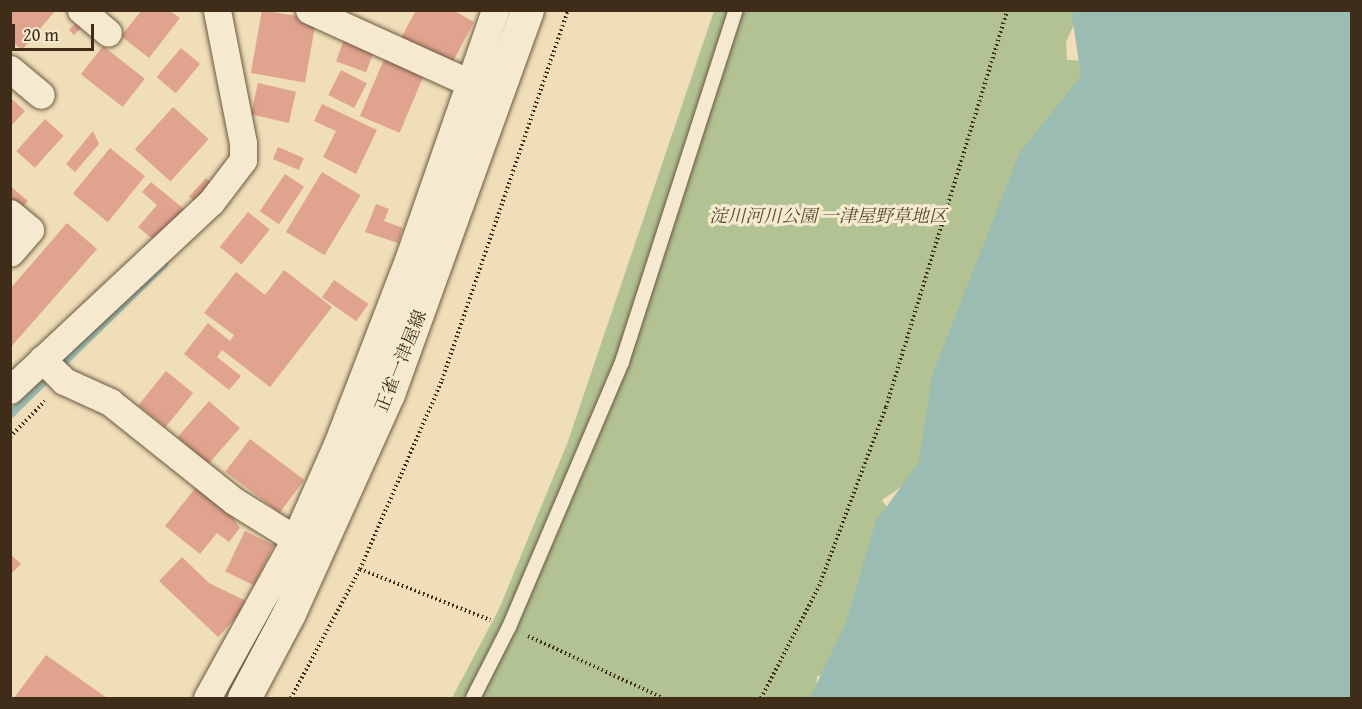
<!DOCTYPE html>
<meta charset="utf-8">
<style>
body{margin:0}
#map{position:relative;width:1362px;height:709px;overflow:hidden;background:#efdeb7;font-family:"Gentium Book Plus","Noto Serif JP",serif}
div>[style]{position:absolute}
.green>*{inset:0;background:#b2c293}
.water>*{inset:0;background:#9abcb2}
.stream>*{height:8px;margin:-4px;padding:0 4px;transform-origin:4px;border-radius:4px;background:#9abcb2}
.building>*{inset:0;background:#e0a38e;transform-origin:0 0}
.path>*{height:4px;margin-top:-2px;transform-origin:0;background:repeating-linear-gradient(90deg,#3f2d1a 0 1.5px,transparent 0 4.5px)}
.roads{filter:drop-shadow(0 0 2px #6b5941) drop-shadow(0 0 2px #6b5941)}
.lane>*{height:14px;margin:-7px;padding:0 7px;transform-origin:7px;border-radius:7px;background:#f5ead0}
.street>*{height:27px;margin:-13.5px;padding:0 13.5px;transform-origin:13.5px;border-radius:13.5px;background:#f5ead0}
.secondary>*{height:33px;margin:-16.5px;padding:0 16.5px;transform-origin:16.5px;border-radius:16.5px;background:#f5ead0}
span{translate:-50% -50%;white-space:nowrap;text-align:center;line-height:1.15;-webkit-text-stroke:6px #f5ead0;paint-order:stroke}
.park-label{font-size:18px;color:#564b32;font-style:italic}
.street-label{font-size:18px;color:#3f2d1a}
.frame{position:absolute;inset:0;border:12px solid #3f2d1a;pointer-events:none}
.scale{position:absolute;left:12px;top:24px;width:82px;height:27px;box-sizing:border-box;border:3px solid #3f2d1a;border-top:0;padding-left:8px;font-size:18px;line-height:21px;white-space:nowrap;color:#3f2d1a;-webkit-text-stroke:4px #f5ead0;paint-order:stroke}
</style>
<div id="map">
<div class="green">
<div style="clip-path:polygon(714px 11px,1080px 11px,1066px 42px,1067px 60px,1087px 61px,920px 474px,882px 500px,896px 521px,834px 674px,817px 676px,816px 698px,452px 698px,499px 609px,567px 444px)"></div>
</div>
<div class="water">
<div style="clip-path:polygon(1074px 11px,1351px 11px,1351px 698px,810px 698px,846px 622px,876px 521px,919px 462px,932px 376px,1019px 154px,1081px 76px,1072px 16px)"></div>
</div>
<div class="stream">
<div style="left:10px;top:415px;width:216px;rotate:-44.4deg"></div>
</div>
<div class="building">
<div style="clip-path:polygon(10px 10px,56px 10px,22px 50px,10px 40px)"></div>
<div style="clip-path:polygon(142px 10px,169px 10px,180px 18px,149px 58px,121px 36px)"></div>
<div style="left:262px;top:10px;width:55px;height:64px;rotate:10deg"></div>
<div style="clip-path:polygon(416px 10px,453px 10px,474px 22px,450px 67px,400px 40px)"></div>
<div style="left:81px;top:18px;width:7px;height:17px;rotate:45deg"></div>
<div style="left:346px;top:34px;width:32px;height:29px;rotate:20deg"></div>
<div style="left:103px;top:46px;width:53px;height:36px;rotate:38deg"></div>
<div style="left:181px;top:48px;width:25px;height:38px;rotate:40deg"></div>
<div style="left:385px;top:57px;width:43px;height:64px;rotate:23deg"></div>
<div style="left:341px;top:70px;width:29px;height:28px;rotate:27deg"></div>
<div style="left:258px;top:83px;width:39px;height:32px;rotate:13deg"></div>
<div style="clip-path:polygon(12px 99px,25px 111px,10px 127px,10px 101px)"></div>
<div style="clip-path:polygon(322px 104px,377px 130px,356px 174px,323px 157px,336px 131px,314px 121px)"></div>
<div style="left:173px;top:107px;width:48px;height:57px;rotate:42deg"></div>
<div style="left:45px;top:119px;width:25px;height:43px;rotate:42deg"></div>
<div style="clip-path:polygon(93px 131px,99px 144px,75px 172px,66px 164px)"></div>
<div style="left:278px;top:147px;width:28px;height:13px;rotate:23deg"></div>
<div style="left:110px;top:148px;width:45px;height:59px;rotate:39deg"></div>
<div style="left:322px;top:172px;width:45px;height:70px;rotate:31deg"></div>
<div style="left:285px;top:174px;width:23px;height:45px;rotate:34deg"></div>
<div style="left:206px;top:178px;width:12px;height:25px;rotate:42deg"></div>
<div style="clip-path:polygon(151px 182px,184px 209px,156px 242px,138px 227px,157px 205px,142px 192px)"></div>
<div style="clip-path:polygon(10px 186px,28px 201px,20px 211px,10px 204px)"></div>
<div style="clip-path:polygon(376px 204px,389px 209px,384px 221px,403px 228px,398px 243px,365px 232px)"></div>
<div style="left:248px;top:212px;width:28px;height:45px;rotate:39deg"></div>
<div style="clip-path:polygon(67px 223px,97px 249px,10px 348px,10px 289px)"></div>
<div style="clip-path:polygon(284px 270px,332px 307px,270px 387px,222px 350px,217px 357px,241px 376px,229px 390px,184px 354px,208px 323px,230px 341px,234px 335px,204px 313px,236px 272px,265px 295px)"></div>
<div style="left:334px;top:280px;width:42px;height:21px;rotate:35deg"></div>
<div style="left:166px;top:371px;width:35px;height:44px;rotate:39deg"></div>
<div style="left:209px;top:401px;width:41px;height:48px;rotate:41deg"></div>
<div style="left:250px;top:439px;width:68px;height:41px;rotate:37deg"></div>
<div style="clip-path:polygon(197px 486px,230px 513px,240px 528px,229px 542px,217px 533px,200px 554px,165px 526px)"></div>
<div style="left:245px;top:531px;width:32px;height:45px;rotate:26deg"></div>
<div style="clip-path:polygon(10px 554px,21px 564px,10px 575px)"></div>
<div style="clip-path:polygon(182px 557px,209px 583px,250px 603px,218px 637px,159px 581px)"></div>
<div style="clip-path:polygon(46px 655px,107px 698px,14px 698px)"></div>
</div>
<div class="path">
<div style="left:10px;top:437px;width:50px;rotate:-45.8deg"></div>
<div style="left:360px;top:569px;width:140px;rotate:21.4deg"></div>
<div style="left:528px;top:636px;width:149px;rotate:24.7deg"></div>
<div style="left:291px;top:698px;width:146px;rotate:-61.9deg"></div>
<div style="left:360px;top:569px;width:206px;rotate:-66.5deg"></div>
<div style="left:442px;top:380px;width:391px;rotate:-71.2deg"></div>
<div style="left:761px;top:698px;width:126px;rotate:-62.6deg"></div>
<div style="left:819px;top:586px;width:191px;rotate:-69.5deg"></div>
<div style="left:886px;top:407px;width:415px;rotate:-73deg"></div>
</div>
<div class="roads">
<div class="lane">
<div style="left:473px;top:698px;width:80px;rotate:-63.1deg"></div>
<div style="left:509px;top:627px;width:288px;rotate:-66.9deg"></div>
<div style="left:622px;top:362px;width:370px;rotate:-72.1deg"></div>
</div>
<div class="street">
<div style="left:81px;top:10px;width:35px;rotate:40deg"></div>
<div style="left:309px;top:10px;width:179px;rotate:24.4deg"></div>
<div style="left:10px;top:69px;width:40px;rotate:40deg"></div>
<div style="left:10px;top:213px;width:26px;rotate:40deg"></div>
<div style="left:30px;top:230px;width:30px;rotate:131deg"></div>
<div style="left:42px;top:359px;width:31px;rotate:45deg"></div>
<div style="left:64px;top:381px;width:51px;rotate:24.5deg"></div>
<div style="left:110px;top:402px;width:159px;rotate:38.6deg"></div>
<div style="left:234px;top:501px;width:72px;rotate:31.9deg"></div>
<div style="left:10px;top:390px;width:275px;rotate:-43.1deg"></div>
<div style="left:211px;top:202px;width:53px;rotate:-52.7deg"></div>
<div style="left:243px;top:160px;width:17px;rotate:-90deg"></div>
<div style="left:243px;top:143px;width:136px;rotate:-101.1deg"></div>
<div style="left:207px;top:698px;width:182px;rotate:-61deg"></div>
<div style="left:295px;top:539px;width:104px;rotate:-66.1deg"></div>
<div style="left:337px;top:444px;width:197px;rotate:-68.9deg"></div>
<div style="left:408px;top:260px;width:265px;rotate:-70.8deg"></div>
</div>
<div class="secondary">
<div style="left:244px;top:698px;width:96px;rotate:-62.1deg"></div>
<div style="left:289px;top:613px;width:240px;rotate:-65.7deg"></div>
<div style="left:388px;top:394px;width:408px;rotate:-70.1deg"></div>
</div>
</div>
<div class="park-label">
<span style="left:828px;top:216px">淀川河川公園 一津屋野草地区</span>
</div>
<div class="street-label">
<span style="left:401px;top:361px;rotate:-68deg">正雀一津屋線</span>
</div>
<div class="frame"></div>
<div class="scale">20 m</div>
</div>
